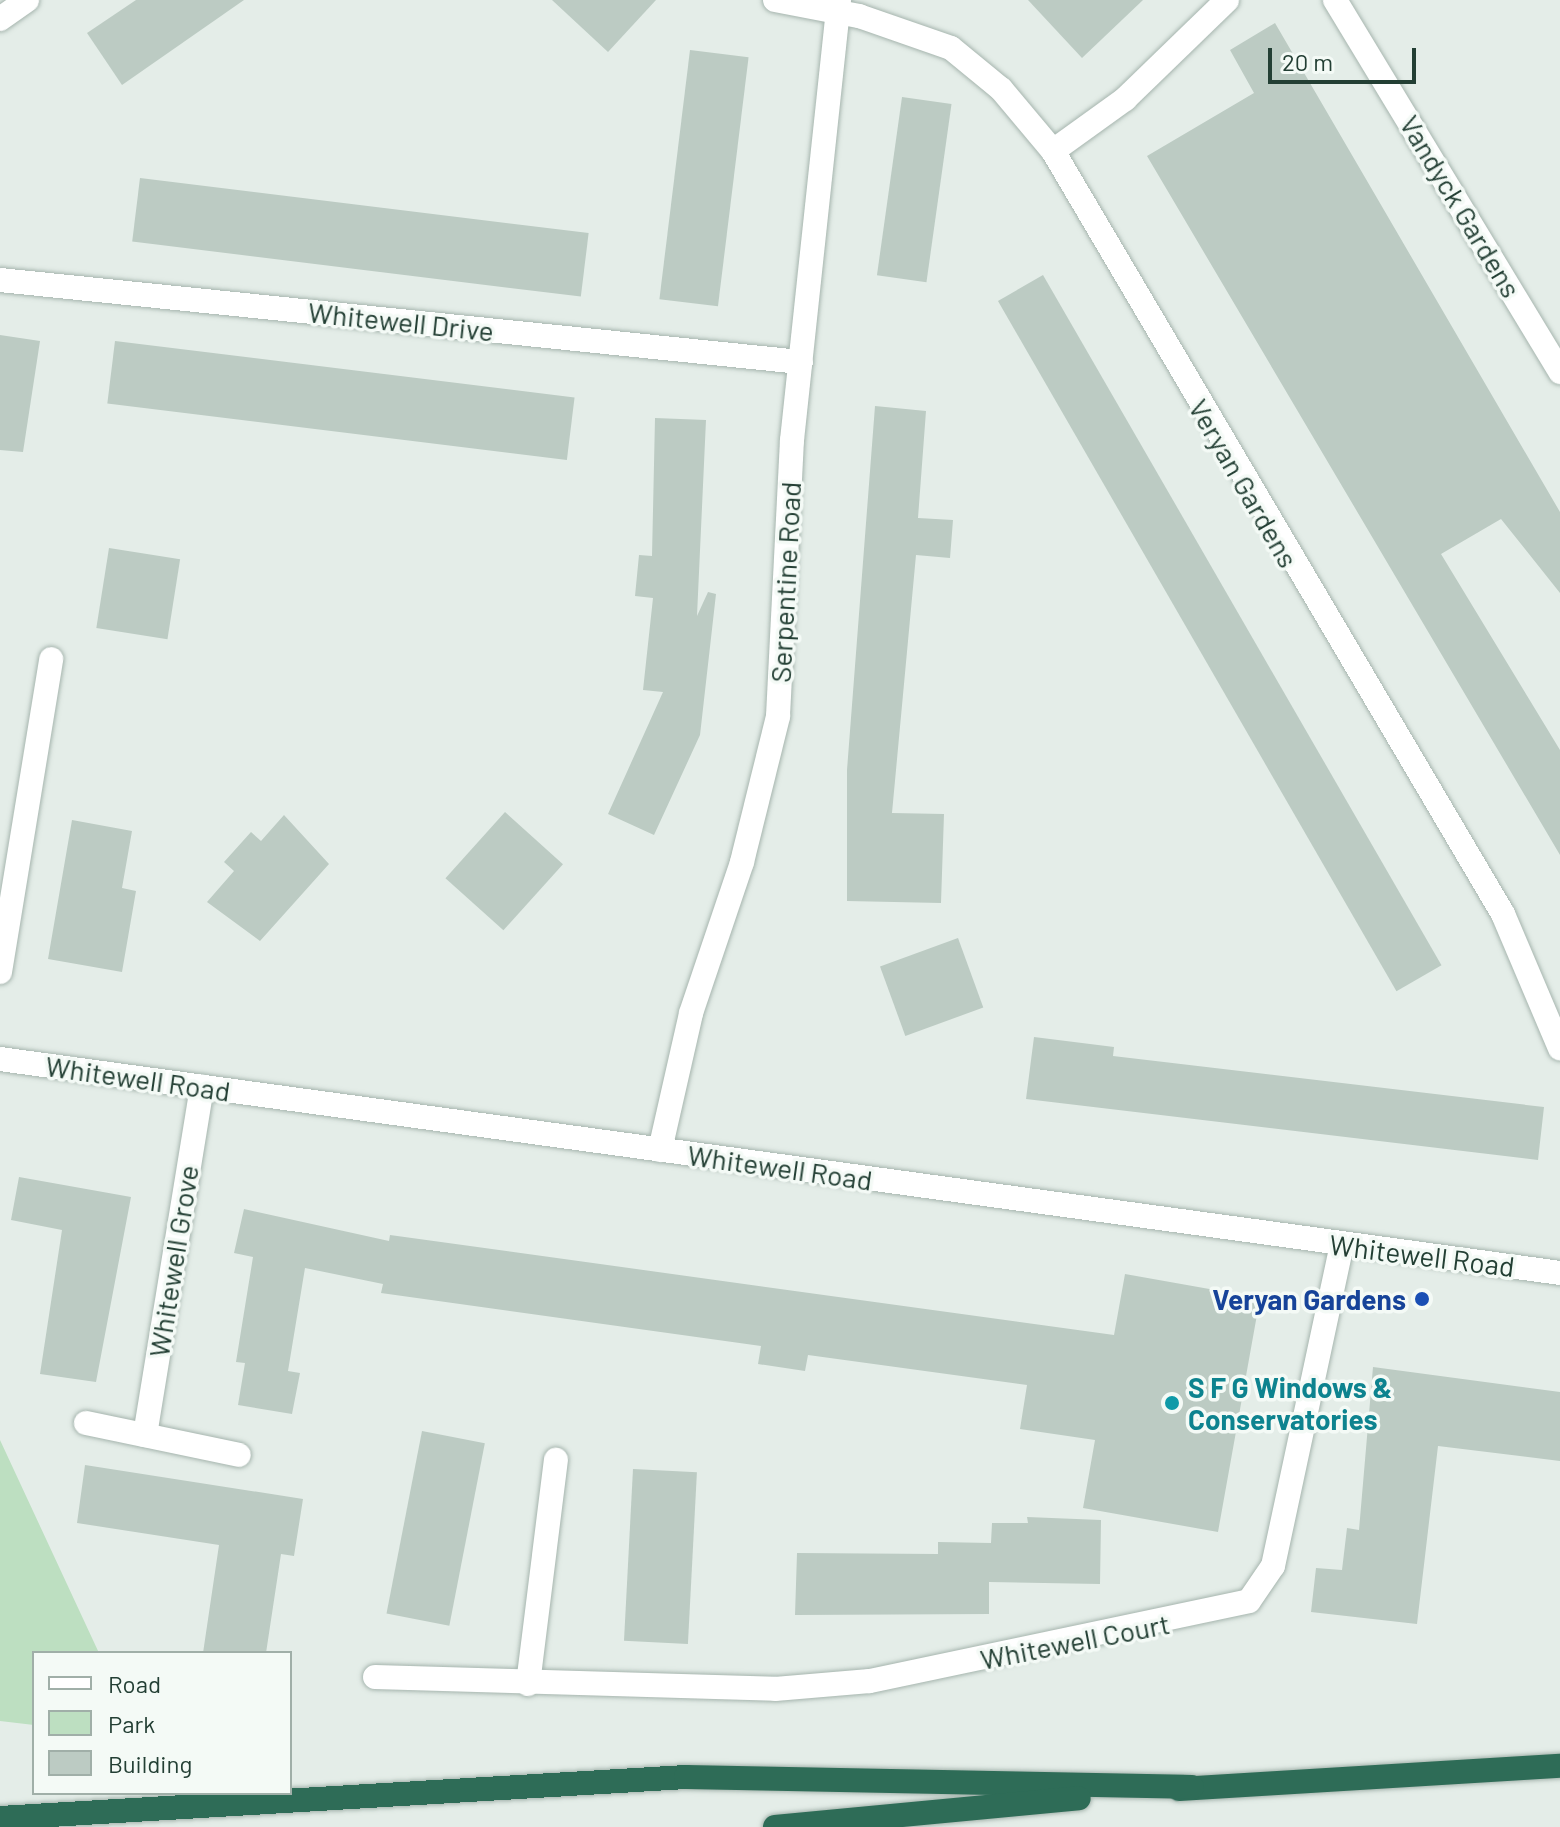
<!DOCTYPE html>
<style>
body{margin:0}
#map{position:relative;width:1560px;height:1827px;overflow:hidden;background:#e4ede8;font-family:Barlow,sans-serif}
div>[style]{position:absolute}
.green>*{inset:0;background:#bddfc1}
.building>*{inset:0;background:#bccbc3;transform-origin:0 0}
.roads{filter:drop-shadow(0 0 2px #a6b5ae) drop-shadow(0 0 2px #a6b5ae)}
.minor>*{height:24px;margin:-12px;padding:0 12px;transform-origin:12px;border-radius:12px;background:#fff}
.highway>*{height:24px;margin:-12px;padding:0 12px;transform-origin:12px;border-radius:12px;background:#2e6c57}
.dots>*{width:22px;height:22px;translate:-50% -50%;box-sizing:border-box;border:4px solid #f4faf6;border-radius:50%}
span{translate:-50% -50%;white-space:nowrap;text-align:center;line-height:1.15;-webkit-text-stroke:7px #f4faf6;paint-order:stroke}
.street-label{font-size:28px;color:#233f34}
.transit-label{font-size:28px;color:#164399;font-weight:700}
.right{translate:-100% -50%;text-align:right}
.culture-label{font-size:28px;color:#0d838f;font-weight:700}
.left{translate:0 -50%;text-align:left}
.legend{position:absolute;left:32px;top:1651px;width:260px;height:144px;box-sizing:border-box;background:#f4faf6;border:2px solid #a0afa8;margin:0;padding:10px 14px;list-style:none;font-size:24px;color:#233f34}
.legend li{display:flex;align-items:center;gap:16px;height:40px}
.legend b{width:40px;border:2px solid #a0afa8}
.scale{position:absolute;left:1268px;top:48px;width:148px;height:36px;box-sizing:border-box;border:4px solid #233f34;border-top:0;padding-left:10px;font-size:24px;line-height:28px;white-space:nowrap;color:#233f34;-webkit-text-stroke:6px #f4faf6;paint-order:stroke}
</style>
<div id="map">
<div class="green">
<div style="clip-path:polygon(0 1440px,99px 1653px,34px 1653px,34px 1725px,0 1721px)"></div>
</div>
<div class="building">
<div style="clip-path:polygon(136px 0,244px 0,122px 85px,87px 33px)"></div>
<div style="clip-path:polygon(552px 0,656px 0,608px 52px)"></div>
<div style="clip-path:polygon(1028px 0,1143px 0,1082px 58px)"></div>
<div style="clip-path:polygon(1275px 23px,1560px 512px,1560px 593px,1501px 519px,1441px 554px,1560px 750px,1560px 855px,1147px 156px,1254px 93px,1230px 50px)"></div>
<div style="left:690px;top:50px;width:59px;height:251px;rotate:7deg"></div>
<div style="left:902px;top:97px;width:50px;height:180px;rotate:8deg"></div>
<div style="left:140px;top:178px;width:452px;height:64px;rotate:7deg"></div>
<div style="left:1043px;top:275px;width:797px;height:52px;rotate:60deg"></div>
<div style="clip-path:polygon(0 335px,40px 341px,23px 452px,0 450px)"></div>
<div style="left:115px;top:341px;width:463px;height:63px;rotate:7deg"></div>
<div style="clip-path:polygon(875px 406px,926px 411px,918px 518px,953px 520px,950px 558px,916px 555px,892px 813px,944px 814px,941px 903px,847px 901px,847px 770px)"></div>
<div style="clip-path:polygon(655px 418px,706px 420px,697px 616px,708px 592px,716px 594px,700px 735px,654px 835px,608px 814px,663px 692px,643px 690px,653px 598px,635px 596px,639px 555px,652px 556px)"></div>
<div style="left:109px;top:548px;width:72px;height:81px;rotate:9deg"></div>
<div style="left:505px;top:812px;width:78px;height:89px;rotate:42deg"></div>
<div style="clip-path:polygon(284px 815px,329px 864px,260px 941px,207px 902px,234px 871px,224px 862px,251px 832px,261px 841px)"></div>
<div style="clip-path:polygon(72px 820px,132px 831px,122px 888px,136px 891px,122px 972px,48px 959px)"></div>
<div style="left:958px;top:938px;width:74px;height:83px;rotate:70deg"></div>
<div style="clip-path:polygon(1034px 1037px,1114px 1047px,1113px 1056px,1544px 1107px,1538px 1160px,1026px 1099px)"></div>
<div style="clip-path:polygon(19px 1177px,131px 1197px,96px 1382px,40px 1374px,62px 1230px,11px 1220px)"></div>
<div style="clip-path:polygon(244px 1209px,389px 1241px,390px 1235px,1114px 1335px,1125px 1274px,1260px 1298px,1218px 1532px,1083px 1508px,1095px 1440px,1020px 1429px,1027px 1385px,808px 1355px,805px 1371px,758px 1364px,761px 1346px,381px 1293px,383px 1284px,305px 1268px,288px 1371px,300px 1373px,292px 1414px,238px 1405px,245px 1363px,236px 1362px,253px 1257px,234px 1253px)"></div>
<div style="clip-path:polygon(1373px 1367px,1560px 1392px,1560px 1461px,1438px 1446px,1417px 1624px,1311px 1612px,1316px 1568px,1342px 1570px,1347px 1528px,1359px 1530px)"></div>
<div style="left:422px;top:1431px;width:64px;height:186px;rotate:11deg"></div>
<div style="clip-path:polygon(85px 1465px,303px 1499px,294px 1556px,281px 1554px,266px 1653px,203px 1653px,219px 1545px,77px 1523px)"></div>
<div style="left:633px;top:1469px;width:64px;height:172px;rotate:3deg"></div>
<div style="clip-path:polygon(1027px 1517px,1101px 1520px,1100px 1584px,989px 1582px,989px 1614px,795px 1615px,797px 1553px,938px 1554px,938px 1542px,991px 1543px,992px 1523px,1028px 1523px)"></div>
</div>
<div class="roads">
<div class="minor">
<div style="left:775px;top:0;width:86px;rotate:10.8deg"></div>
<div style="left:859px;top:16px;width:97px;rotate:19.2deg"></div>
<div style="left:951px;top:48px;width:65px;rotate:39.4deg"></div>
<div style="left:1001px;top:89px;width:81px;rotate:50deg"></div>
<div style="left:1053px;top:151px;width:886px;rotate:59.47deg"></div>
<div style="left:1503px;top:914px;width:146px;rotate:67deg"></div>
<div style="left:1335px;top:0;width:435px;rotate:58.8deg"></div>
<div style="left:0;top:19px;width:33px;rotate:-35deg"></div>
<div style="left:1053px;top:151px;width:89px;rotate:-35.8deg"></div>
<div style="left:1125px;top:99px;width:142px;rotate:-44.1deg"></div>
<div style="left:0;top:280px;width:805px;rotate:5.85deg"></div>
<div style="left:0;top:972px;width:317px;rotate:-80.7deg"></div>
<div style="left:0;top:1059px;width:1575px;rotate:7.81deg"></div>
<div style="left:660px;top:1150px;width:140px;rotate:-77.2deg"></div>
<div style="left:691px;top:1013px;width:159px;rotate:-71.3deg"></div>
<div style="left:742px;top:862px;width:150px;rotate:-76.1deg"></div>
<div style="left:778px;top:716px;width:276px;rotate:-87.1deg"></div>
<div style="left:792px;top:440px;width:443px;rotate:-83.9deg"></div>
<div style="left:86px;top:1423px;width:156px;rotate:11.8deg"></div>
<div style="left:145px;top:1435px;width:353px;rotate:-80.7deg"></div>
<div style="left:375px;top:1677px;width:400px;rotate:1.7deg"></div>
<div style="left:775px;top:1689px;width:95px;rotate:-4.8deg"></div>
<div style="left:870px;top:1681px;width:387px;rotate:-11.9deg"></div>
<div style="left:1249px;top:1601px;width:42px;rotate:-55.6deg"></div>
<div style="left:1273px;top:1566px;width:328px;rotate:-77.9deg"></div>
<div style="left:528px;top:1684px;width:226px;rotate:-82.9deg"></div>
</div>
<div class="highway">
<div style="left:1179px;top:1789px;width:382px;rotate:-3.5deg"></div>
<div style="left:0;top:1818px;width:687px;rotate:-3.42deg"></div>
<div style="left:686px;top:1777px;width:506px;rotate:1.13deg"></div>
<div style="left:775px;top:1827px;width:305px;rotate:-5.4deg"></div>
</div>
</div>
<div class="dots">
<div style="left:1422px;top:1299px;background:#1a4fb4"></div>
<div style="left:1172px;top:1403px;background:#0f9aa8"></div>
</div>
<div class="street-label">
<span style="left:1461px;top:206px;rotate:59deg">Vandyck Gardens</span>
<span style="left:401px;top:321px;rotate:6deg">Whitewell Drive</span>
<span style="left:1244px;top:483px;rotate:60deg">Veryan Gardens</span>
<span style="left:785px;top:582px;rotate:-87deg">Serpentine Road</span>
<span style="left:138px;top:1078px;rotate:8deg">Whitewell Road</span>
<span style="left:780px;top:1167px;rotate:8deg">Whitewell Road</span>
<span style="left:1422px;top:1255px;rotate:7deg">Whitewell Road</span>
<span style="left:173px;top:1261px;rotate:-81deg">Whitewell Grove</span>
<span style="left:1075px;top:1641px;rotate:-11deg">Whitewell Court</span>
</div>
<div class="transit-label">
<span class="right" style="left:1406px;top:1299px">Veryan Gardens</span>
</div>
<div class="culture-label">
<span class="left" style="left:1188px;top:1403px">S F G Windows &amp;<br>Conservatories</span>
</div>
<ul class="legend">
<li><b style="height:10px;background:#fff"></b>Road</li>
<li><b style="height:22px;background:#bddfc1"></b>Park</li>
<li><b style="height:22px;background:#bccbc3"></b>Building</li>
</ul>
<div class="scale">20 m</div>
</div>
